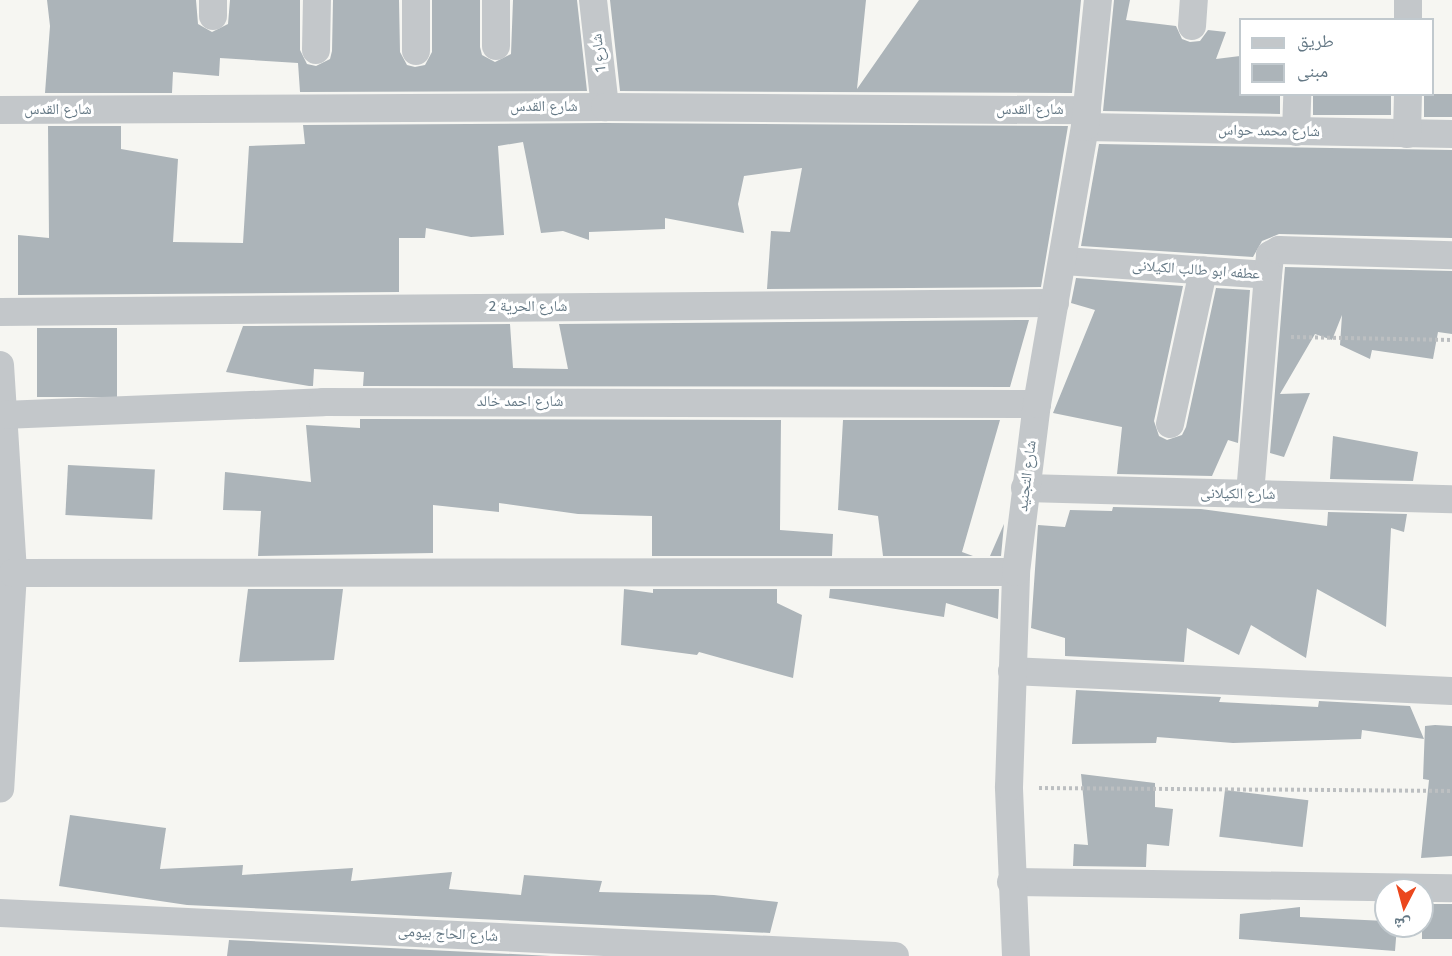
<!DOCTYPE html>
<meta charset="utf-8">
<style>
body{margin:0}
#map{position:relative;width:1452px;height:956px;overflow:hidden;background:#f6f6f2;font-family:"Fira Sans","Noto Naskh Arabic",sans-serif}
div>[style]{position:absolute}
.building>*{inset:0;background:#acb4b9;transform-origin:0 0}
.path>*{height:4px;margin-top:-2px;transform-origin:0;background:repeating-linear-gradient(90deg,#bcbfc1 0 3px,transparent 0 6px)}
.minor>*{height:28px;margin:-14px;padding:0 14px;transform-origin:14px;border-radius:14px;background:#c3c7ca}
span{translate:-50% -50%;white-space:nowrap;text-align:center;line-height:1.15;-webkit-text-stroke:6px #fff;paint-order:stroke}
.street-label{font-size:15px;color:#637784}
.legend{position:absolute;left:1239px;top:18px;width:195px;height:78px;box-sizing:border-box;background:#fff;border:2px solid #c1c9ce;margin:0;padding:8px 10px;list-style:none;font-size:18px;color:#637784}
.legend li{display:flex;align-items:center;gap:12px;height:30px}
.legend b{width:30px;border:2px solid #c1c9ce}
.north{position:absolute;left:1374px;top:878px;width:60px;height:60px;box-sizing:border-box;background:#fff;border:2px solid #c1c9ce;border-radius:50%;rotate:186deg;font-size:16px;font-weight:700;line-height:24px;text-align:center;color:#637784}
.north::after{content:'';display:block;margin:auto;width:21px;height:27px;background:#eb471d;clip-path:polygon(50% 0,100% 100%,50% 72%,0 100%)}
</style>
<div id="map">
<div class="building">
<div style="clip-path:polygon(47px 0,196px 0,198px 24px,212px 32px,228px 24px,230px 0,300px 0,300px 50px,307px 64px,316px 66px,330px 59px,332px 51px,333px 0,399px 0,400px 52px,407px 65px,415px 67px,425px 65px,432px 52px,432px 0,480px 0,480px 47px,482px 55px,495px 62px,511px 54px,513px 0,577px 0,587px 91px,300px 92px,298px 63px,220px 58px,219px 76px,173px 72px,172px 93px,45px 93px,50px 26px)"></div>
<div style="clip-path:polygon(610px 0,866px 0,857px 89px,919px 0,1081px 0,1072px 93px,620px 91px)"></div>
<div style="clip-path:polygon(1114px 0,1130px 0,1126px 20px,1176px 26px,1182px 39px,1190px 42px,1200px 41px,1208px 30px,1226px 32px,1216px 59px,1240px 56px,1240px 94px,1280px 94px,1280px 114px,1103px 111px)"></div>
<div style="left:1313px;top:94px;width:78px;height:21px"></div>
<div style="left:1424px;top:94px;width:28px;height:23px"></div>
<div style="clip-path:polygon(605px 123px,1068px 126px,1041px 287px,767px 289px,771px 231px,790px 232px,802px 168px,744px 176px,738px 204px,744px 233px,665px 218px,665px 229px,589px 232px,589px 240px,563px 231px,541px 233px,523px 142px,498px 146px,504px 235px,471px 237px,426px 228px,425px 238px,399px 238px,399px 292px,18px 295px,18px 235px,49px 238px,48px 126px,121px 126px,121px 149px,178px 159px,173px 242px,243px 243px,249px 146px,305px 144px,303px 125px)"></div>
<div style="clip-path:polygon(1099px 144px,1452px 150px,1452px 238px,1279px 234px,1262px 241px,1253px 257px,1081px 246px)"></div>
<div style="clip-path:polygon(1285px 267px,1452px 271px,1452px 334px,1438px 332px,1433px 359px,1372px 350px,1370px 359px,1340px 345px,1342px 315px,1332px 340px,1315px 334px,1280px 394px,1310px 393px,1284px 457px,1270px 453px)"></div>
<div style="clip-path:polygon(1076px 278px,1183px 286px,1154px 421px,1159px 436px,1167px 440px,1182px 435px,1186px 427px,1216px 288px,1250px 290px,1238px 443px,1228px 440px,1212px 476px,1117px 474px,1122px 427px,1053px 413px,1095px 310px,1071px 303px)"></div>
<div style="clip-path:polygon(1029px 320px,1010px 387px,363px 386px,364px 372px,314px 369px,313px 386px,309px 386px,226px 372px,243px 326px,510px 324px,513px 368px,568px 369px,559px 324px)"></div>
<div style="left:37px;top:328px;width:80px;height:69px"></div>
<div style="clip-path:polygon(360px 419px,781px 420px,780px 530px,833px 534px,832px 556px,652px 556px,652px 516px,578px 514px,499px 503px,499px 512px,433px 505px,433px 553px,258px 556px,261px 511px,223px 510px,225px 472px,311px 482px,306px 425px,360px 428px)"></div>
<div style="clip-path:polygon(843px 420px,1000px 420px,962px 552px,973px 556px,883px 556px,878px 516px,838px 510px)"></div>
<div style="clip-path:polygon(1333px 436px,1418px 452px,1413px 481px,1330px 479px)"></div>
<div style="left:68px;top:465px;width:87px;height:50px;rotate:3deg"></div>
<div style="clip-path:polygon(1113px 507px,1201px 509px,1327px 526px,1328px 512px,1407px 514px,1404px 532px,1391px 528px,1386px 627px,1317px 589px,1306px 658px,1251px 625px,1239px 655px,1187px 628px,1184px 662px,1065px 656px,1065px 638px,1031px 628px,1038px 525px,1065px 527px,1070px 510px,1112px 511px)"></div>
<div style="clip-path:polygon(1004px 524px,1001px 556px,990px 556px)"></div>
<div style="clip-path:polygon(248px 589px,343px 589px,334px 660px,239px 662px)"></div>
<div style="clip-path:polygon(624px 589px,653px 593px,653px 589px,777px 589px,777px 603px,802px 615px,793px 678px,699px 652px,697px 655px,621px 645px)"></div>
<div style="clip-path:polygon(830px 589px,999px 589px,998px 619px,946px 603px,944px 617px,829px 598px)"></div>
<div style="clip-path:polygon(1076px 690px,1221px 697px,1219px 702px,1318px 707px,1319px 701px,1410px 706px,1424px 739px,1362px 730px,1361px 739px,1233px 743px,1157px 737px,1156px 743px,1072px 744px)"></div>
<div style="clip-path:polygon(1435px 725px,1452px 726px,1452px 856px,1421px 858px,1429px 780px,1423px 779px,1425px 726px)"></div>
<div style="clip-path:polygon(1081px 774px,1155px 783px,1155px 807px,1173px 809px,1169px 846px,1147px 844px,1146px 867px,1073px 866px,1074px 844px,1088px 845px)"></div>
<div style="left:1225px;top:790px;width:84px;height:47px;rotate:7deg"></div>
<div style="clip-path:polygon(70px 815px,166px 828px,160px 869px,243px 865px,242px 875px,353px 868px,351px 881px,452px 872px,449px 889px,521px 895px,524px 875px,602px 881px,599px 892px,714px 895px,778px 902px,770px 933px,187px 905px,59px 886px)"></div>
<div style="left:1422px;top:904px;width:30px;height:35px"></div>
<div style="clip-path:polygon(1300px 907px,1300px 917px,1386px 921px,1386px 926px,1397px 926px,1395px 951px,1239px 939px,1240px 914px)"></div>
<div style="clip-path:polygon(229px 940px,551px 956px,227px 956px)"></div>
</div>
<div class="path">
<div style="left:1291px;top:337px;width:161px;rotate:1.1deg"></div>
<div style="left:1039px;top:788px;width:413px;rotate:0.4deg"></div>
</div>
<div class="minor">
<div style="left:593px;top:0;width:108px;rotate:83.6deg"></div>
<div style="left:213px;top:16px;width:16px;rotate:-90deg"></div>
<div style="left:1408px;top:20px;width:20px;rotate:-90deg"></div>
<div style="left:1192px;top:26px;width:26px;rotate:-86deg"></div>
<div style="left:496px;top:46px;width:46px;rotate:-90deg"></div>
<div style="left:316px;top:50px;width:50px;rotate:-88.9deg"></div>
<div style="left:416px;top:51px;width:51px;rotate:-90deg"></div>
<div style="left:0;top:110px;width:605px;rotate:-0.28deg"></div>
<div style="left:605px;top:107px;width:482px;rotate:0.4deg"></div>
<div style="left:1085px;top:127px;width:367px;rotate:1.1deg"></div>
<div style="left:1296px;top:132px;width:38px;rotate:-88deg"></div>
<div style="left:1407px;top:134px;width:40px;rotate:-88.6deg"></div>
<div style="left:1064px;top:261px;width:204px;rotate:3.9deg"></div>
<div style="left:1268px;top:275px;width:20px;rotate:-84deg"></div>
<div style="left:1270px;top:255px;width:10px;rotate:-29deg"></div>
<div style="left:1279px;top:250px;width:173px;rotate:1.7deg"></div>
<div style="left:0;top:312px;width:1055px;rotate:-0.49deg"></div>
<div style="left:0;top:365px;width:208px;rotate:86.4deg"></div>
<div style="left:13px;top:573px;width:216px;rotate:93.4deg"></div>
<div style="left:3px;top:415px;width:320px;rotate:-2.3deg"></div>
<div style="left:323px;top:402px;width:714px;rotate:0.16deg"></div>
<div style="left:1170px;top:424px;width:157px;rotate:-77.8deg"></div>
<div style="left:1025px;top:488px;width:427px;rotate:1.5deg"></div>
<div style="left:1250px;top:494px;width:220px;rotate:-85.3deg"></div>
<div style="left:13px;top:573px;width:1003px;rotate:-0.06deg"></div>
<div style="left:1012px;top:671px;width:440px;rotate:2.6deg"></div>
<div style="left:1011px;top:882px;width:440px;rotate:0.8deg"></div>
<div style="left:0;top:913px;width:896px;rotate:2.75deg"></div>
<div style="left:1016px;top:956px;width:169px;rotate:-92.4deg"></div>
<div style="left:1009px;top:787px;width:215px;rotate:-88.1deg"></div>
<div style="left:1016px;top:572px;width:169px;rotate:-82.9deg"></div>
<div style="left:1037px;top:404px;width:281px;rotate:-80.2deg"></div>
<div style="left:1085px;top:127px;width:128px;rotate:-84.2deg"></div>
</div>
<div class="street-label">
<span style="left:599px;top:53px;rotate:-97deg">شارع 1</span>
<span style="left:544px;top:107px">شارع القدس</span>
<span style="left:58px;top:110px">شارع القدس</span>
<span style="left:1030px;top:110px">شارع القدس</span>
<span style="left:1269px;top:131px;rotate:1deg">شارع محمد حواس</span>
<span style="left:1196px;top:270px;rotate:4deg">عطفه ابو طالب الكيلانى</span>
<span style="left:528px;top:307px">شارع الحرية 2</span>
<span style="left:520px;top:402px">شارع احمد خالد</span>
<span style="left:1027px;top:476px;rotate:-83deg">شارع التجنيد</span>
<span style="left:1238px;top:494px;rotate:1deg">شارع الكيلانى</span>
<span style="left:448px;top:934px;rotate:3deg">شارع الحاج بيومى</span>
</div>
<ul class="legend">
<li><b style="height:8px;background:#c3c7ca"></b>طريق</li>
<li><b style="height:16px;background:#acb4b9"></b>مبنى</li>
</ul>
<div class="north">ش</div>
</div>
